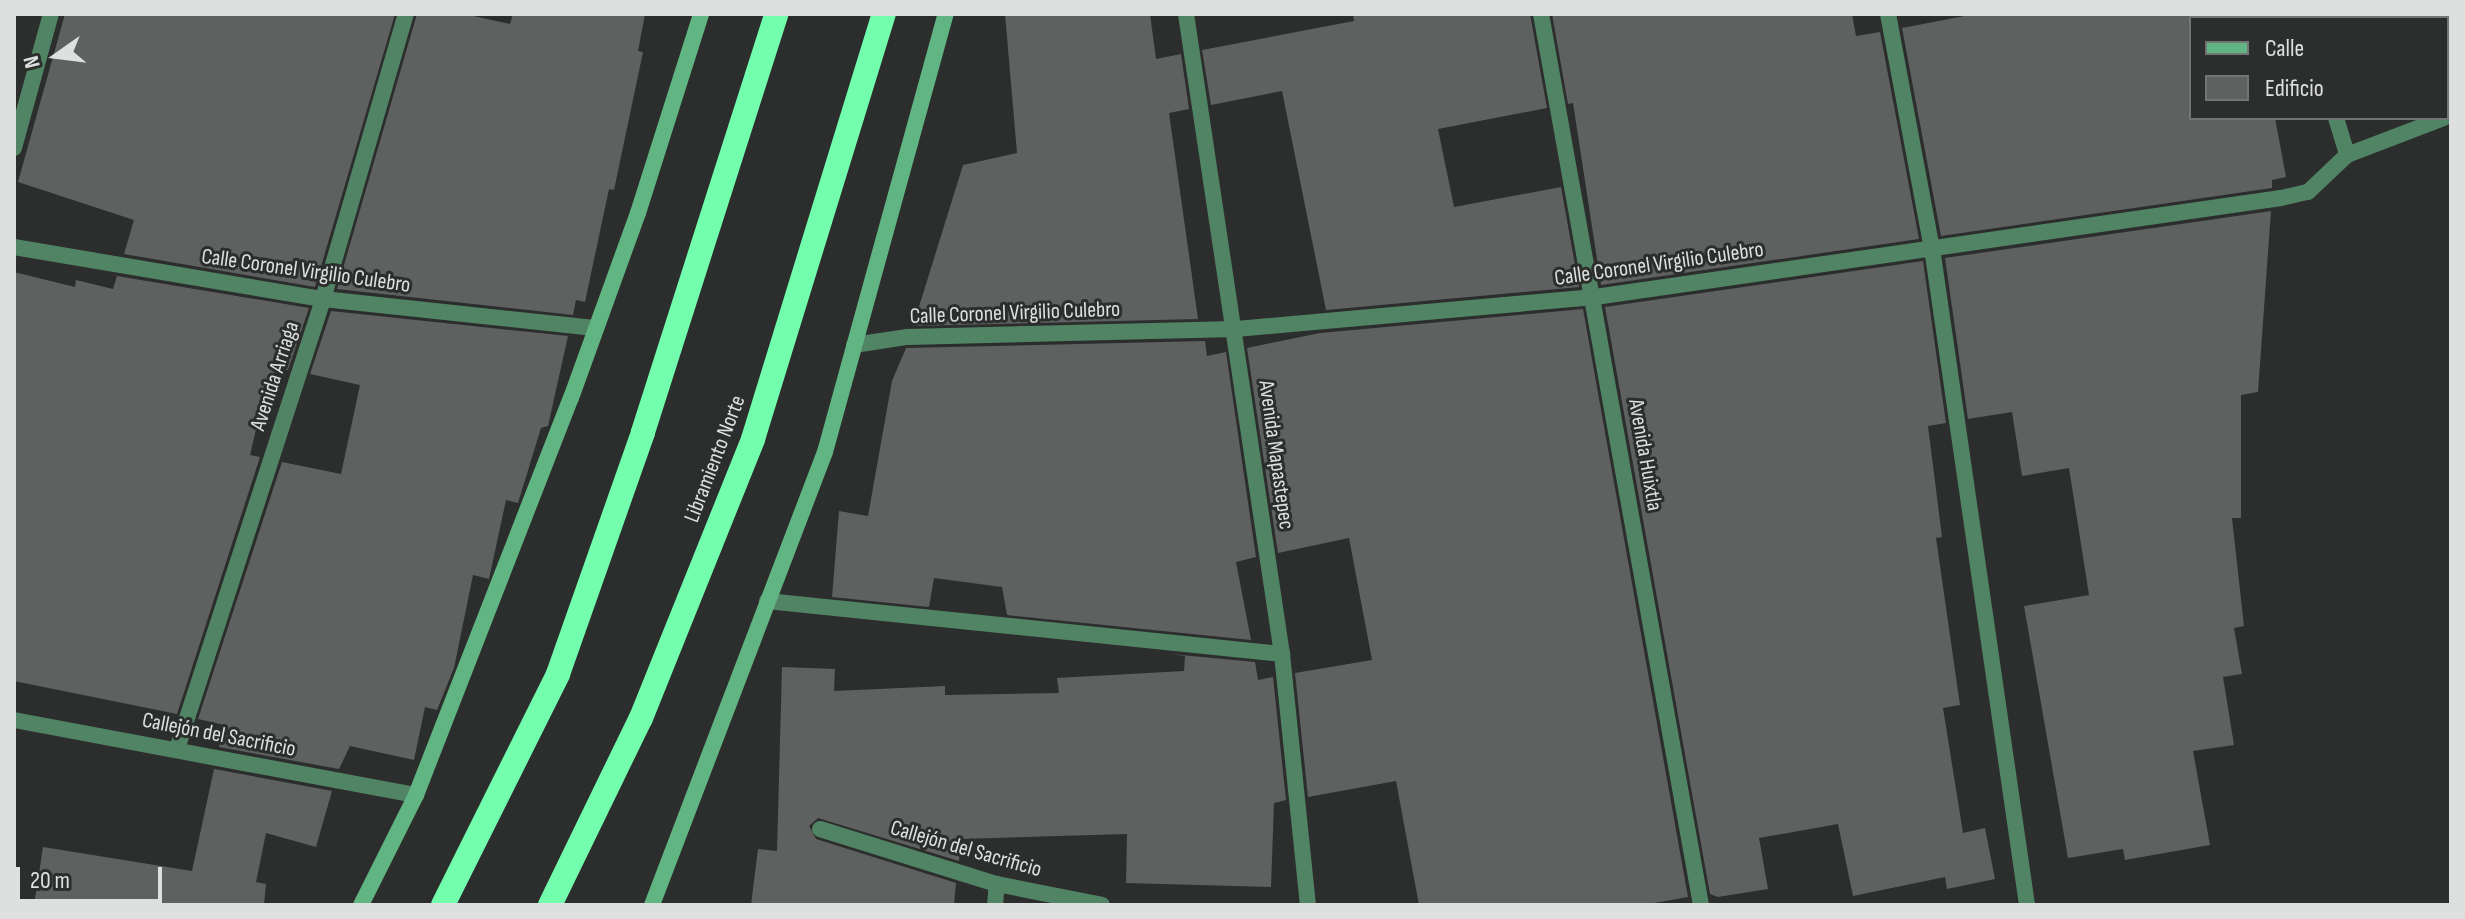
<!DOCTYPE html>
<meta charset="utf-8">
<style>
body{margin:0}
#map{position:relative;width:2465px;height:919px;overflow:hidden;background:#2c2e2d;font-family:"Sofia Sans Condensed",sans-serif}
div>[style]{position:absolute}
.building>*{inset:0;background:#5e615f}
.street>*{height:16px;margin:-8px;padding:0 8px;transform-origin:8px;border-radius:8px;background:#518464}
.secondary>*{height:16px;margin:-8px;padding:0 8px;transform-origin:8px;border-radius:8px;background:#61b582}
.highway>*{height:24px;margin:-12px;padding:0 12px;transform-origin:12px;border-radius:12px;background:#73feae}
span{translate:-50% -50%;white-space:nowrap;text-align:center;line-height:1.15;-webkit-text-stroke:6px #2c2e2d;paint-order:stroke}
.street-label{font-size:22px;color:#dee0df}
.frame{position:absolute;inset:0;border:16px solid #dee0df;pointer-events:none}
.legend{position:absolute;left:2189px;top:16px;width:260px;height:104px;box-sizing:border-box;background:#2c2e2d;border:2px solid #737574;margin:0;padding:10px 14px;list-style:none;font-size:24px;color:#dee0df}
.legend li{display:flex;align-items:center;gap:16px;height:40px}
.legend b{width:40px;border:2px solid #737574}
.north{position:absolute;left:16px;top:16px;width:80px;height:80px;-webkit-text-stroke:6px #2c2e2d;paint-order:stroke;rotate:256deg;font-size:22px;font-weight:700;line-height:32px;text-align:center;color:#dee0df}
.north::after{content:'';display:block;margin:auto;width:28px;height:36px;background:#dee0df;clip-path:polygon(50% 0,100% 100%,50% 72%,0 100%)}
.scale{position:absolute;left:16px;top:867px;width:146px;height:36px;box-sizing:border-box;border:4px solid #dee0df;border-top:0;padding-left:10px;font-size:24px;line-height:28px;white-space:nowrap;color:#dee0df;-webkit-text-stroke:6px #2c2e2d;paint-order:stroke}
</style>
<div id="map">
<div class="building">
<div style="clip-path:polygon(65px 14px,395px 14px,315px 287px,124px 254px,134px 220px,18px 182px)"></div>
<div style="clip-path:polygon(417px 14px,464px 14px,510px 24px,513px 14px,645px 14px,638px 51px,643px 52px,614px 190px,609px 189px,585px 302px,576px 300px,573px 315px,337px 289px)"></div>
<div style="clip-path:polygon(1005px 14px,1150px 14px,1156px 59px,1181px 54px,1189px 109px,1169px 113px,1198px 319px,913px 326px,963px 165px,1017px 153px)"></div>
<div style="clip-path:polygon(1353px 14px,1530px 14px,1547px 108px,1438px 129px,1454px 207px,1561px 187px,1579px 287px,1326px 310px,1282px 91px,1211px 105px,1202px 50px,1354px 21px)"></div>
<div style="clip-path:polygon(1552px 14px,1852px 14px,1856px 36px,1880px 32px,1919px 239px,1601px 285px,1573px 103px,1568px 104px)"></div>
<div style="clip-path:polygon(1975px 14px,2191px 14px,2191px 118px,2275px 118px,2286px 177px,2272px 180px,2272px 188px,1941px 236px,1902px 28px)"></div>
<div style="clip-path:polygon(2271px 211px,2258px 392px,2241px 395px,2241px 518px,2232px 518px,2244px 626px,2234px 628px,2242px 674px,2223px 677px,2234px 745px,2193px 751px,2210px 845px,2125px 860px,2123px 849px,2068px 858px,2024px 606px,2089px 595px,2069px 468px,2022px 476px,2012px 412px,1968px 419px,1945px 258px)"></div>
<div style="clip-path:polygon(1923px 261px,1946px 423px,1928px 426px,1942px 537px,1936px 538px,1960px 705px,1943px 708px,1963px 833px,1985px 828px,1995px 879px,1947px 889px,1945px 877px,1853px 896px,1838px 824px,1759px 838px,1768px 889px,1718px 897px,1710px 894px,1605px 307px)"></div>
<div style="clip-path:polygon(14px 272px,75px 287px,76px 280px,113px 289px,117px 276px,309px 308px,288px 370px,277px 367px,273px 384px,267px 383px,250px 455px,260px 457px,177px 714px,14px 681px)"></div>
<div style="clip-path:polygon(1583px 309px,1688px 897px,1643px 905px,1419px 905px,1396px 781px,1308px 797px,1295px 673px,1372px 660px,1349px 538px,1278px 553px,1247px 348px,1320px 333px)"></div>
<div style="clip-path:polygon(331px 311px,568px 336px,548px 426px,541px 428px,518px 503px,506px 500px,489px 579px,473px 575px,454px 668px,437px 710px,425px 707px,414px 760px,350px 746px,339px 769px,219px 747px,224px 725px,198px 719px,282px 462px,341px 474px,360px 385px,310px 374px)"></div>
<div style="clip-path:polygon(1205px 341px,1207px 356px,1226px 352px,1256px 557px,1236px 562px,1251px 640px,1007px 615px,1002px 587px,934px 578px,929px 607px,832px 597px,839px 511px,868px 516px,892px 381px,906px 348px)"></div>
<div style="clip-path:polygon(1170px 654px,1255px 662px,1258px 680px,1273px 677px,1286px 800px,1274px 803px,1271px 887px,1126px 883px,1127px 834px,961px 839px,959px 861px,818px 818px,809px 826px,816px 839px,956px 883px,954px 905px,751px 905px,758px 849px,777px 851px,782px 667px,835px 669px,834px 691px,945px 686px,945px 695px,1059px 693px,1057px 678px,1184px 671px,1185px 656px)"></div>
<div style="clip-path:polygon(214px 769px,332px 791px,316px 847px,266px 833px,256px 882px,266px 884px,264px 905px,34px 905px,43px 847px,192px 871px)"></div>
</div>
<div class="street">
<div style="left:1186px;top:14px;width:647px;rotate:81.47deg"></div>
<div style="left:1282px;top:654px;width:252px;rotate:84.1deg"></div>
<div style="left:1541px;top:14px;width:905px;rotate:79.82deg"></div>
<div style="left:1888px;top:14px;width:238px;rotate:79.4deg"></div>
<div style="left:1932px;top:248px;width:664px;rotate:81.77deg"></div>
<div style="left:2305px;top:14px;width:4px;rotate:76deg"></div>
<div style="left:2336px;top:118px;width:39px;rotate:73deg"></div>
<div style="left:14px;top:148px;width:139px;rotate:-74.6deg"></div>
<div style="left:14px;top:247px;width:313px;rotate:9.6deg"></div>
<div style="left:323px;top:299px;width:273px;rotate:6.1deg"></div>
<div style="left:854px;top:345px;width:54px;rotate:-8.6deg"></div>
<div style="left:907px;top:337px;width:329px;rotate:-1.4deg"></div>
<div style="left:1236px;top:329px;width:360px;rotate:-5.1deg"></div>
<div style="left:1595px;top:297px;width:693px;rotate:-8.21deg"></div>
<div style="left:2281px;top:198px;width:28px;rotate:-13deg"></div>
<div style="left:2308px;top:192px;width:54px;rotate:-43.5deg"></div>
<div style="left:2347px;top:155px;width:104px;rotate:-20.9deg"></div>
<div style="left:767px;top:601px;width:518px;rotate:5.88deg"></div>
<div style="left:14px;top:720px;width:409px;rotate:10.6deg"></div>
<div style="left:177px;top:749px;width:473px;rotate:-72deg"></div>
<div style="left:323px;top:299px;width:297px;rotate:-73.8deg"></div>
<div style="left:820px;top:829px;width:185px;rotate:17.3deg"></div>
<div style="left:997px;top:884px;width:107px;rotate:11.3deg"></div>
<div style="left:995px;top:905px;width:21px;rotate:-85deg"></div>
</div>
<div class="secondary">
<div style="left:361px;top:905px;width:123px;rotate:-63.4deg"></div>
<div style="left:416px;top:795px;width:426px;rotate:-68.7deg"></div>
<div style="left:571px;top:398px;width:197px;rotate:-70.1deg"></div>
<div style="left:638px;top:213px;width:209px;rotate:-72.4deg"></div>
<div style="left:652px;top:905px;width:485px;rotate:-69.1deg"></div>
<div style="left:825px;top:452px;width:454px;rotate:-74.6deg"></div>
</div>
<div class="highway">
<div style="left:443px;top:905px;width:258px;rotate:-63.5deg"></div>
<div style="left:558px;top:674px;width:256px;rotate:-70.6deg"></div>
<div style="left:643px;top:432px;width:439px;rotate:-72.3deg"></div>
<div style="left:550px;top:905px;width:208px;rotate:-64.1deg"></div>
<div style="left:641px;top:718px;width:301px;rotate:-68.1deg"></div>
<div style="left:753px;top:439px;width:445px;rotate:-72.9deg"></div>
</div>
<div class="street-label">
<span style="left:1659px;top:264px;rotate:-8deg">Calle Coronel Virgilio Culebro</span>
<span style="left:306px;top:271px;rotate:8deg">Calle Coronel Virgilio Culebro</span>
<span style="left:1015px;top:313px;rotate:-2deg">Calle Coronel Virgilio Culebro</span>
<span style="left:275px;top:376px;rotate:-72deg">Avenida Arriaga</span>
<span style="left:1276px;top:455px;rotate:82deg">Avenida Mapastepec</span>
<span style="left:1645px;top:455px;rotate:80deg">Avenida Huixtla</span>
<span style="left:715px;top:459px;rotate:-69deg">Libramiento Norte</span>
<span style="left:219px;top:735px;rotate:11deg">Callejón del Sacrificio</span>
<span style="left:966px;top:849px;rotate:16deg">Callejón del Sacrificio</span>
</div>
<div class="frame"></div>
<ul class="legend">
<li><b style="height:10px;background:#61b582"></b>Calle</li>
<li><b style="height:22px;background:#5e615f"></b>Edificio</li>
</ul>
<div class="north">N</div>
<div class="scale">20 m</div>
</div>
